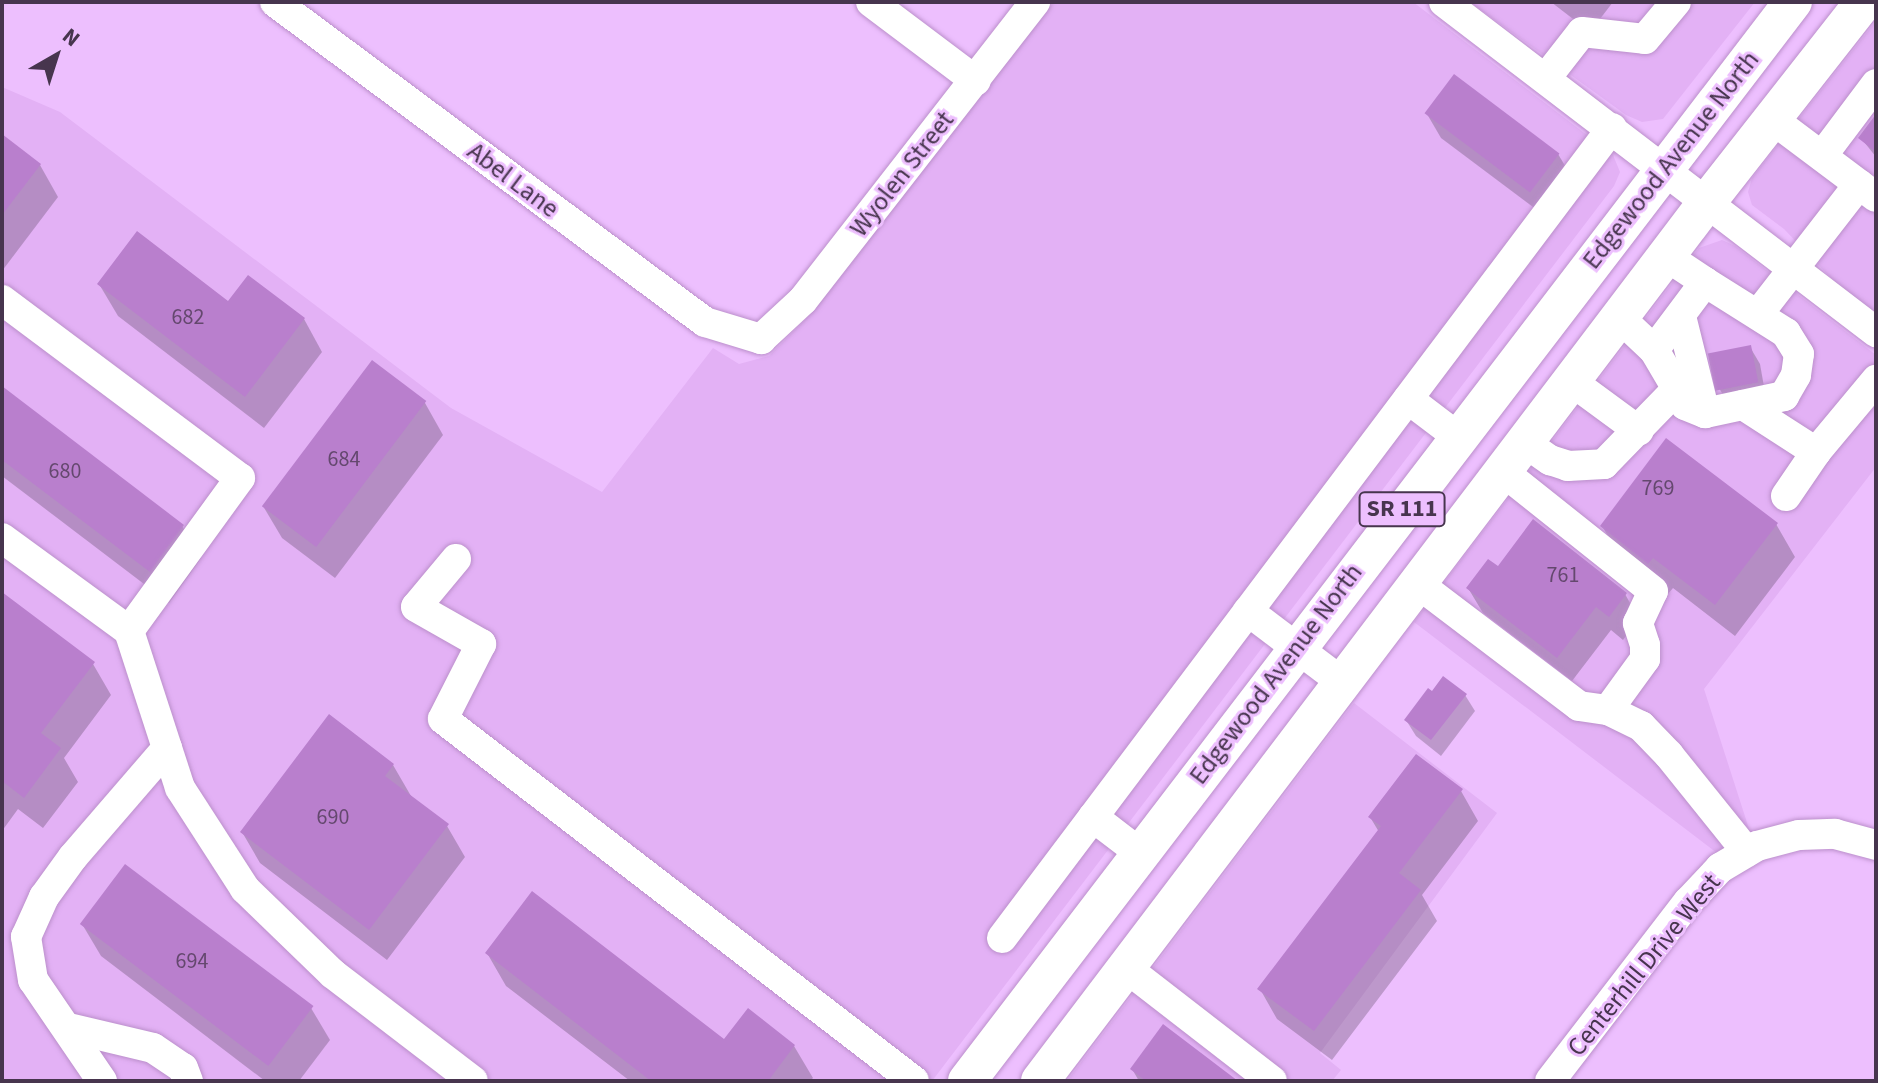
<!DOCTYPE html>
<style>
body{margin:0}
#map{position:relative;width:1878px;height:1083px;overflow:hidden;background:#edbffe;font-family:"Source Sans 3",sans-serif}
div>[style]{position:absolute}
.built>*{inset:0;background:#e3b1f5}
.shadow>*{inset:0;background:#0003}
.building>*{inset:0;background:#b97fcd;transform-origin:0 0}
.roads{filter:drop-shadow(0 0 2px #bb8fcb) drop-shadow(0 0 2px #bb8fcb)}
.minor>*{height:30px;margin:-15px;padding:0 15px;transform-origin:15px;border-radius:15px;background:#fff}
.major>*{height:38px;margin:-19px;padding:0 19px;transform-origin:19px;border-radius:19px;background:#fff}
span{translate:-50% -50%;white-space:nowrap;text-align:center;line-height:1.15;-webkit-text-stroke:6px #edbffe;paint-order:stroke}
.number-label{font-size:22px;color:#64486e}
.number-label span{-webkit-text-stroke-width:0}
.shield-label span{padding:2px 6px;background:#edbffe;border:2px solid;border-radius:6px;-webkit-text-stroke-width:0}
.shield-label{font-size:24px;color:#47354e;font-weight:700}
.street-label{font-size:26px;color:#47354e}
.frame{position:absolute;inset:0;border:4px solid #47354e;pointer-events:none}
.north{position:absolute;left:16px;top:16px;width:80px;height:80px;-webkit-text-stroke:6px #edbffe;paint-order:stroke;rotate:39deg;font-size:22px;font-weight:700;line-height:32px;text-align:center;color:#47354e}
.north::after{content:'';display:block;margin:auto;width:28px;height:36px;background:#47354e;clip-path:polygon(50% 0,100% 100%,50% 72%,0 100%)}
</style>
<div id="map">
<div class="built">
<div style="clip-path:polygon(1054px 2px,1413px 2px,1613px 155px,1620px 172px,1614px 186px,932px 1081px,2px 1081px,2px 87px,60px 112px,451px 408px,602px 492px,713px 348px,739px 364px,769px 356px,803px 322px)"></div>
<div style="clip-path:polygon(1470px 2px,1755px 2px,1663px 119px,1642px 122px,1626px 115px)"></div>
<div style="clip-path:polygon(1876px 21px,1876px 314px,1834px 281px,1784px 229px,1752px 205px,1748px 192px,1752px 178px)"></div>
<div style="clip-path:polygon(1722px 240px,1735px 246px,1876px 355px,1876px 467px,1704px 689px,1751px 835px,1717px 853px,1414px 622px,1699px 248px)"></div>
<div style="clip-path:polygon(1354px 703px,1497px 813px,1320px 1053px,1341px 1070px,1332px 1081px,1067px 1081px)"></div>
</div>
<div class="shadow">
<div style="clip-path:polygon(1551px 2px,1613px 2px,1590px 32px)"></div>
<div style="clip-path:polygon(1427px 114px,1558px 154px,1573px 179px,1545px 216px,1441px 138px)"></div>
<div style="clip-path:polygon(1876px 117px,1876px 157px,1861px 138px)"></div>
<div style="clip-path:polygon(2px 136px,40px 165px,58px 197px,2px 271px)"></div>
<div style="clip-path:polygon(99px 284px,304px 319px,322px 352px,264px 428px,118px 316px)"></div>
<div style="clip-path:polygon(1750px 347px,1760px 364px,1766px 398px,1729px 405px,1719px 388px)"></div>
<div style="clip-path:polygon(372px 363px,425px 403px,443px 435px,335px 578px,282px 538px,263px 506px)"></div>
<div style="clip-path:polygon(2px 389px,182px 526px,201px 558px,169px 603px,2px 476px)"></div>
<div style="clip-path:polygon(1776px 524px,1795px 557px,1735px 636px,1673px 588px,1667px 595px,1621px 558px,1602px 526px)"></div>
<div style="clip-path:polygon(1498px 569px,1625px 594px,1639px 619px,1623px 640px,1611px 630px,1572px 681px,1483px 613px,1468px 588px)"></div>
<div style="clip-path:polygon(2px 594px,93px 664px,111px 695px,64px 758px,78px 782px,43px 828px,18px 809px,2px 831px)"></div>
<div style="clip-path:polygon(1465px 695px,1475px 711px,1441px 756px,1416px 736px,1406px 720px)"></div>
<div style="clip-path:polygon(393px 765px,411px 796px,447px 826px,465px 857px,387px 960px,260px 863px,242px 832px)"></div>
<div style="clip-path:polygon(1461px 791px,1478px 821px,1422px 895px,1437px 921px,1332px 1060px,1277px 1019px,1260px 989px,1379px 832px,1370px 817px)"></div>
<div style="clip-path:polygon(82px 924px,311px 1008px,330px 1040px,299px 1081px,265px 1081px,101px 956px)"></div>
<div style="clip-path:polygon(487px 953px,724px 1042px,794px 1046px,813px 1078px,810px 1081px,630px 1081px,506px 986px)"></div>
<div style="clip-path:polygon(1132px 1069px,1231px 1081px,1139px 1081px)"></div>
</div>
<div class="building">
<div style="left:1454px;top:74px;width:132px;height:49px;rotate:37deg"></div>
<div style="clip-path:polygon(1876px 114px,1876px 152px,1858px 138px)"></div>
<div style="clip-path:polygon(2px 134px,41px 164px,2px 215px)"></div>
<div style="clip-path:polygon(137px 231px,228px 301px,248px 275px,305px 318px,245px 397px,97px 284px)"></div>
<div style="left:1751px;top:345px;width:38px;height:44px;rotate:79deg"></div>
<div style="left:372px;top:360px;width:68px;height:183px;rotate:37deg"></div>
<div style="clip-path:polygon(2px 386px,184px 525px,150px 572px,2px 460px)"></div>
<div style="clip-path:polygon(1666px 438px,1778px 523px,1715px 605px,1653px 558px,1648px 564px,1600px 526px)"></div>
<div style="clip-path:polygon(1533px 519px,1627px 593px,1609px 617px,1596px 607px,1557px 658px,1466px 588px,1488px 559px,1498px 566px)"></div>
<div style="clip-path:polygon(2px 592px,95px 662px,41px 733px,61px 748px,24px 798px,2px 781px)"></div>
<div style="clip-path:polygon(1443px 676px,1467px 694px,1431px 740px,1404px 720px,1428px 688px,1432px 691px)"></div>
<div style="clip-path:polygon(329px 714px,394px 764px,385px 776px,449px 824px,369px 930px,240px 832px)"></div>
<div style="clip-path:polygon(1416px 754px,1463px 789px,1399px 873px,1421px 890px,1314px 1031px,1257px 989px,1381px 826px,1368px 817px)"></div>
<div style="left:125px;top:864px;width:236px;height:75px;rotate:37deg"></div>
<div style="clip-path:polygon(532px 891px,724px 1039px,748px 1008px,795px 1045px,768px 1081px,651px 1081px,485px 953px)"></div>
<div style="clip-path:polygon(1163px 1024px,1238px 1081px,1146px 1081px,1130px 1069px)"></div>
</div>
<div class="roads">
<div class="minor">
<div style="left:275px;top:2px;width:536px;rotate:36.66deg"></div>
<div style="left:705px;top:322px;width:59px;rotate:16.9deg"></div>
<div style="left:761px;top:339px;width:57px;rotate:-42.9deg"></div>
<div style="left:803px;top:300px;width:378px;rotate:-52.1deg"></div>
<div style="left:871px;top:2px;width:131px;rotate:37deg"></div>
<div style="left:1444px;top:2px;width:544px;rotate:37.38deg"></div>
<div style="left:1546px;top:78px;width:58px;rotate:-52deg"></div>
<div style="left:1582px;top:32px;width:63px;rotate:6.3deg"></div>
<div style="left:1645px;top:39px;width:48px;rotate:-50deg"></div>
<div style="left:1772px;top:119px;width:130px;rotate:36.9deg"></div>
<div style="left:1822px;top:156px;width:90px;rotate:-53.1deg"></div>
<div style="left:2px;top:300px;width:297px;rotate:36.8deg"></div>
<div style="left:240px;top:478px;width:189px;rotate:126deg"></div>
<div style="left:1759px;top:313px;width:163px;rotate:-52.2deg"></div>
<div style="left:1681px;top:316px;width:100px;rotate:76.1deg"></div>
<div style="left:1654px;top:350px;width:85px;rotate:-53.1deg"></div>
<div style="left:1705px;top:282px;width:47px;rotate:-146.3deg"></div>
<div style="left:1571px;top:381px;width:84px;rotate:36.3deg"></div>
<div style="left:1677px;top:389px;width:18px;rotate:63deg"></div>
<div style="left:1685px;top:405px;width:22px;rotate:22deg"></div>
<div style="left:1705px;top:413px;width:81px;rotate:-12.1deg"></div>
<div style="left:1784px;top:396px;width:24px;rotate:-60deg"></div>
<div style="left:1796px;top:375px;width:21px;rotate:-82deg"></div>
<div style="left:1799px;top:354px;width:25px;rotate:-122deg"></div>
<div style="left:1786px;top:333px;width:96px;rotate:-147.8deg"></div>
<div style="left:1408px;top:399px;width:63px;rotate:37.2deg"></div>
<div style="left:1743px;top:405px;width:87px;rotate:32.8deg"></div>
<div style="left:1816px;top:452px;width:94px;rotate:-50.2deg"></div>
<div style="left:1524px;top:442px;width:32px;rotate:35deg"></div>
<div style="left:1550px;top:460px;width:19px;rotate:18deg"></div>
<div style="left:1568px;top:466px;width:36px;rotate:-3deg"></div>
<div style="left:1604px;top:464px;width:105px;rotate:-45.8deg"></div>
<div style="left:1677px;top:389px;width:45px;rotate:-120.5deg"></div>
<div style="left:1654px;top:350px;width:48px;rotate:-136.7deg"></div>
<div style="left:1786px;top:496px;width:53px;rotate:-55.7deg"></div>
<div style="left:2px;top:538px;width:157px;rotate:36.2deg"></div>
<div style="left:129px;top:631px;width:165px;rotate:72deg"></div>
<div style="left:180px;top:788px;width:120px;rotate:57.2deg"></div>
<div style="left:245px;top:889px;width:122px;rotate:44deg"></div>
<div style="left:333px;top:974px;width:176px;rotate:37.4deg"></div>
<div style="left:456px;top:559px;width:62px;rotate:129.8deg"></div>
<div style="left:416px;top:607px;width:75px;rotate:29.6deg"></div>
<div style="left:481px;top:644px;width:84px;rotate:116.9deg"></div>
<div style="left:443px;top:719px;width:594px;rotate:37.55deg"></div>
<div style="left:1417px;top:583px;width:203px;rotate:37.2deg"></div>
<div style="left:1579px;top:706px;width:29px;rotate:8deg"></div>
<div style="left:1608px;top:710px;width:63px;rotate:-54deg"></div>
<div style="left:1645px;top:659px;width:14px;rotate:-90deg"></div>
<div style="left:1645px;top:645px;width:23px;rotate:-108deg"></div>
<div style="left:1638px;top:623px;width:35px;rotate:-65deg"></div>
<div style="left:1653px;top:591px;width:193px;rotate:-141.5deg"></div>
<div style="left:1248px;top:611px;width:118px;rotate:37.1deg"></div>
<div style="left:1608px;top:710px;width:37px;rotate:26deg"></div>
<div style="left:1641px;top:726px;width:40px;rotate:46deg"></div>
<div style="left:1669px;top:755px;width:124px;rotate:51.2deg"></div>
<div style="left:1093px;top:817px;width:59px;rotate:37.5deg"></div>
<div style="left:1002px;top:938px;width:1014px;rotate:-53.02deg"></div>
<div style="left:1125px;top:967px;width:186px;rotate:37.8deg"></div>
<div style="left:69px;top:1028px;width:86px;rotate:13.4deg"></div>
<div style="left:153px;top:1048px;width:36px;rotate:34deg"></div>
<div style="left:183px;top:1068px;width:14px;rotate:69deg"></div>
<div style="left:102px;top:1081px;width:122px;rotate:-124.3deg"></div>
<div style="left:33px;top:980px;width:44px;rotate:-99.2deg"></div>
<div style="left:26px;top:937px;width:44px;rotate:-65.8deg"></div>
<div style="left:44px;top:897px;width:49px;rotate:-54.1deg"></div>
<div style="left:73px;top:857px;width:144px;rotate:-49.2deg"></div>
<div style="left:1550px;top:1081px;width:226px;rotate:-52.4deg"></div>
<div style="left:1688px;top:902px;width:47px;rotate:-46.7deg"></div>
<div style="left:1720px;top:868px;width:43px;rotate:-30.7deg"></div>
<div style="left:1757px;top:846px;width:43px;rotate:-14.7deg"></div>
<div style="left:1799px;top:835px;width:36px;rotate:-2deg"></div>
<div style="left:1835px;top:834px;width:42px;rotate:15deg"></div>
</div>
<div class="major">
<div style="left:967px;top:1081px;width:1359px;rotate:-52.57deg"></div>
<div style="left:1040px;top:1081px;width:1103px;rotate:-52.81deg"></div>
<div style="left:1707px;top:202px;width:254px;rotate:-51.9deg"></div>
</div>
</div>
<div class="number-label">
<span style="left:188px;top:318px">682</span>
<span style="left:344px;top:460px">684</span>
<span style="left:65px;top:472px">680</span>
<span style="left:1658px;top:489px">769</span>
<span style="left:1563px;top:576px">761</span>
<span style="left:333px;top:818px">690</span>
<span style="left:192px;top:962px">694</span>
</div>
<div class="shield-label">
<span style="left:1402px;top:509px">SR 111</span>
</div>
<div class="street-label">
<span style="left:1671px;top:160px;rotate:-52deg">Edgewood Avenue North</span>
<span style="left:902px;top:174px;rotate:-52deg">Wyolen Street</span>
<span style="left:513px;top:180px;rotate:37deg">Abel Lane</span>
<span style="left:1276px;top:674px;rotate:-53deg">Edgewood Avenue North</span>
<span style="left:1644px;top:965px;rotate:-51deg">Centerhill Drive West</span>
</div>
<div class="frame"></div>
<div class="north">N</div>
</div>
